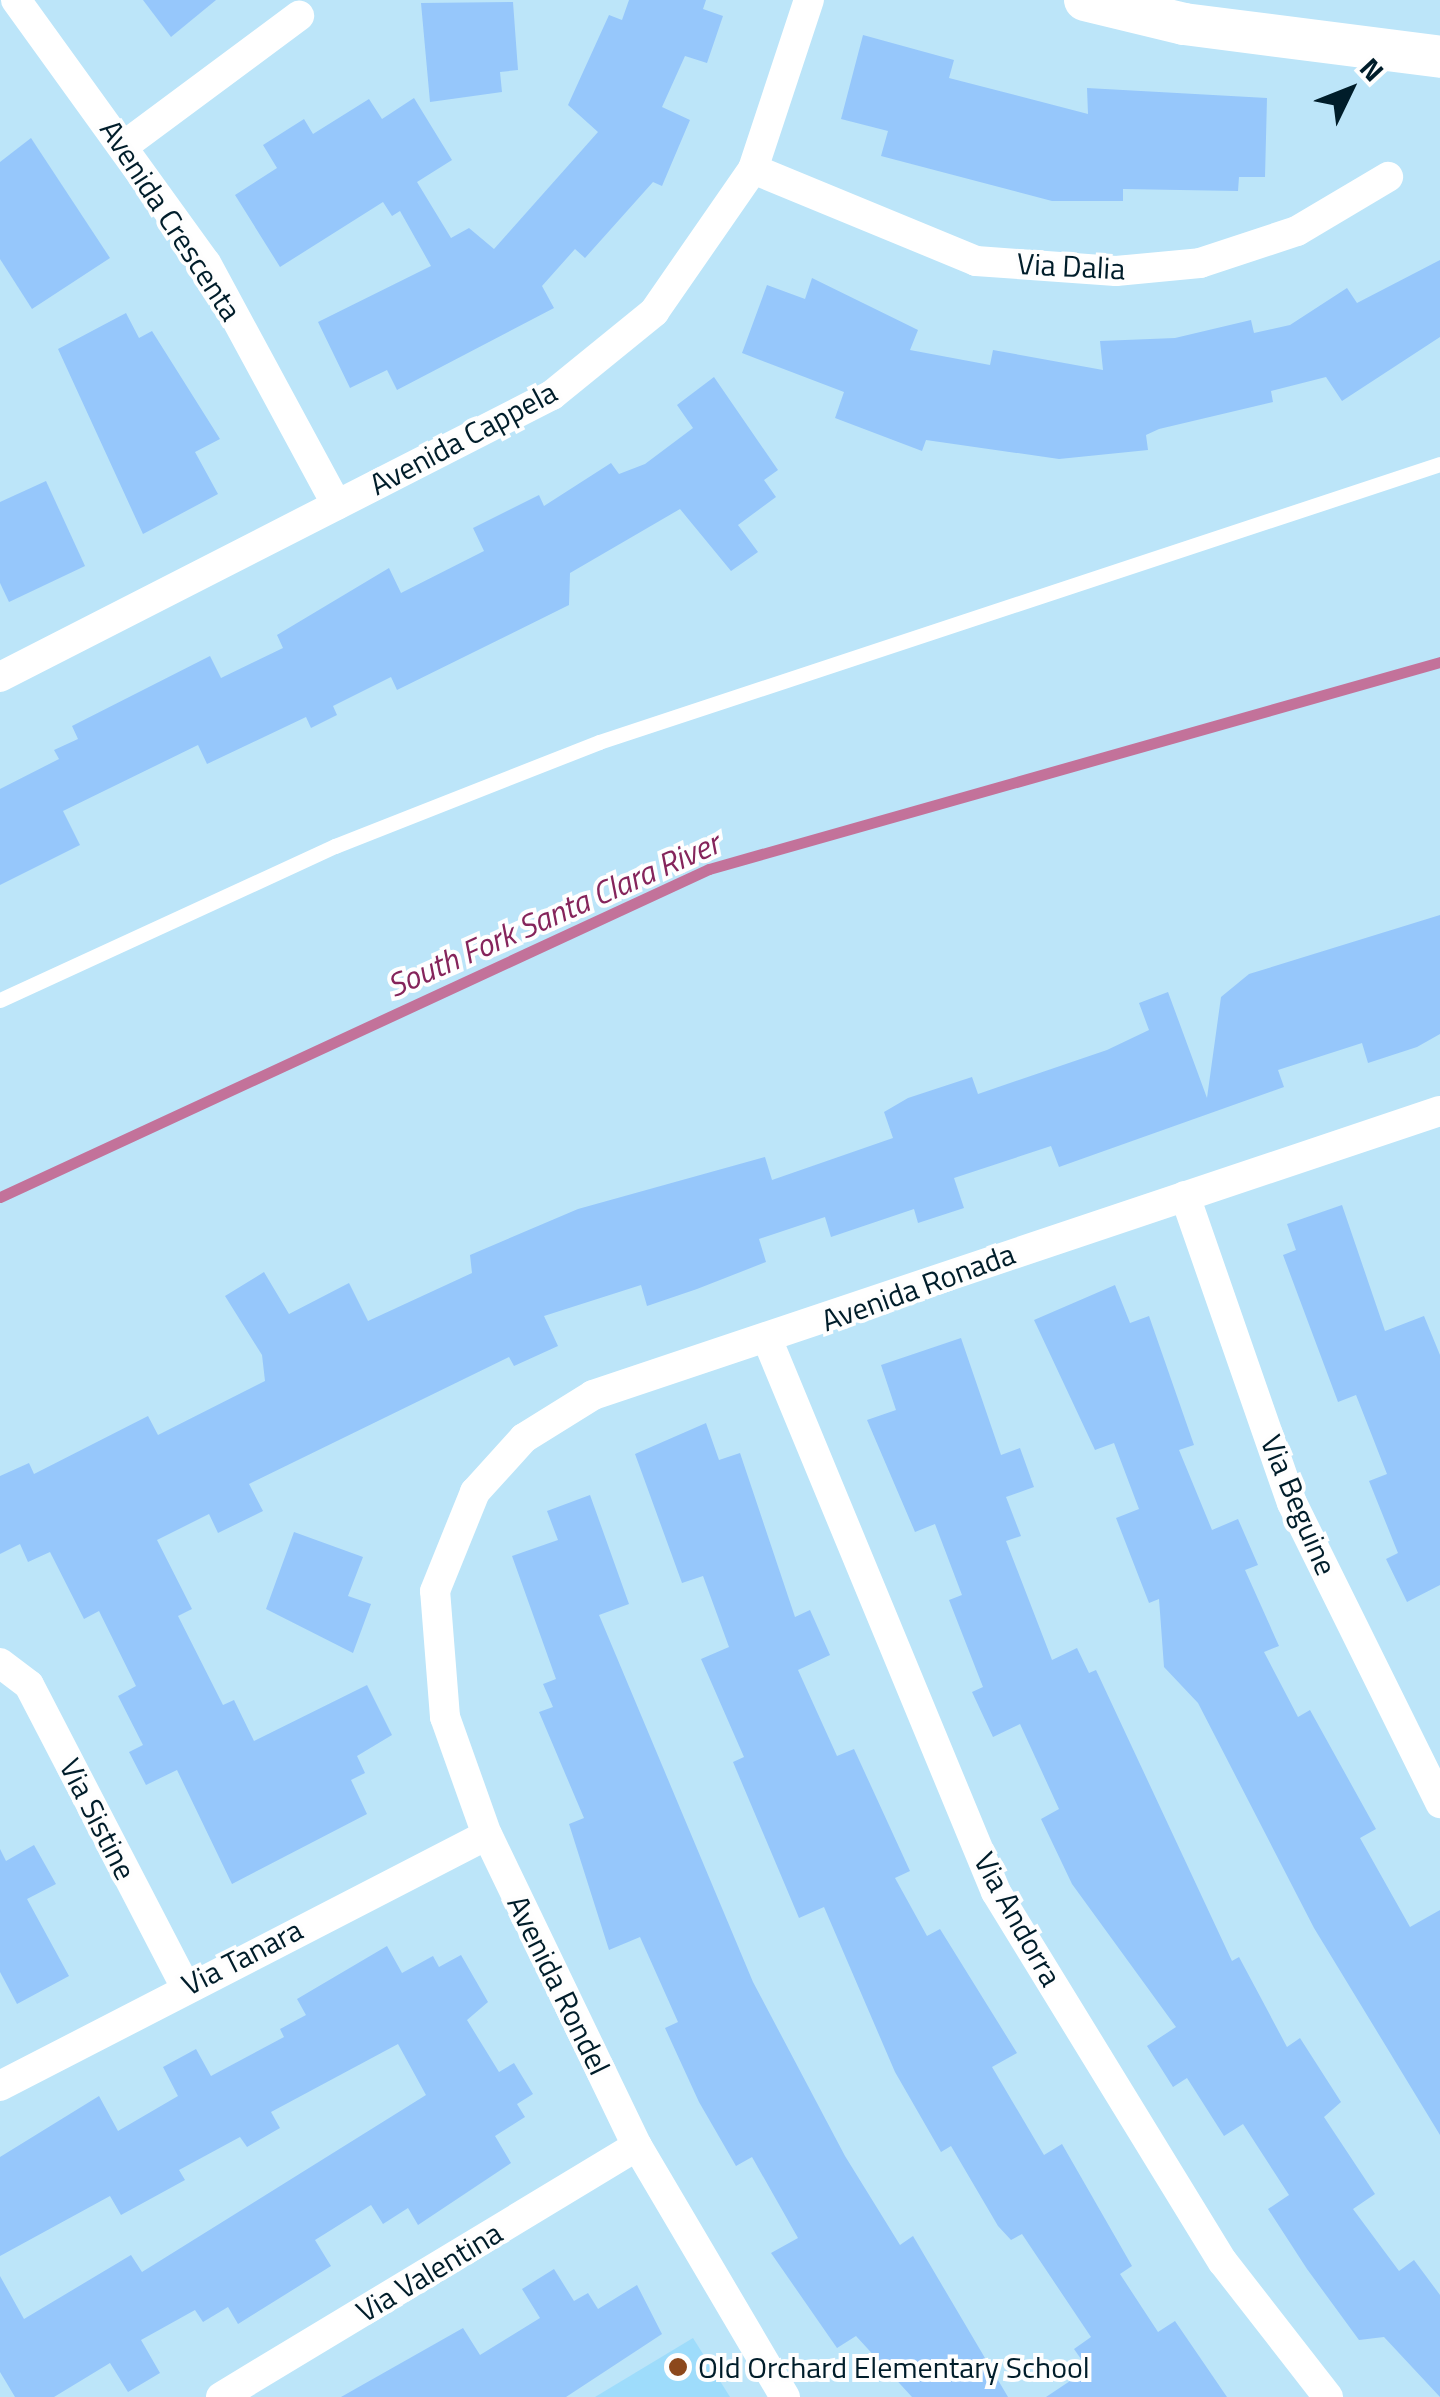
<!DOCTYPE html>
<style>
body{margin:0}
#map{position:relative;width:1440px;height:2397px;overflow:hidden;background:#bce5f9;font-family:"Titillium Web",sans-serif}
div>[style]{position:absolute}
.built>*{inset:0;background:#9edcfb}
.stream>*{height:11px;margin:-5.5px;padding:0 5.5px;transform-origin:5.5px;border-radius:5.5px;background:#c3729a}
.building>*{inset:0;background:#96c7fb}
.service>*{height:15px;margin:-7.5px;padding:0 7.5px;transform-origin:7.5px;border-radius:7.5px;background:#fff}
.minor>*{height:30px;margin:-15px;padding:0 15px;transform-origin:15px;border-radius:15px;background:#fff}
.secondary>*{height:42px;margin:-21px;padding:0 21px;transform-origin:21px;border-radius:21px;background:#fff}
.dots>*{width:28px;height:28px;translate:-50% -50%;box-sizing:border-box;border:5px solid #fefefe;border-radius:50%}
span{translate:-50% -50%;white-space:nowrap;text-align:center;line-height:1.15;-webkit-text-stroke:8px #fefefe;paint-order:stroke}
.street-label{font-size:30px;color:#001d2a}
.poi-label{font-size:30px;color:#001d2a}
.left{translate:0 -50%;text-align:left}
.water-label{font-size:32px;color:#85245b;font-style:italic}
.north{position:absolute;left:1300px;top:40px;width:100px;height:100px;-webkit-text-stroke:8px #fefefe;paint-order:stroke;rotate:47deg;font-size:28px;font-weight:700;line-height:40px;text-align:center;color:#001d2a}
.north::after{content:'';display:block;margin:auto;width:35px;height:45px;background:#001d2a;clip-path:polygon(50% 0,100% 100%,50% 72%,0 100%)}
</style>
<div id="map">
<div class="built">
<div style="clip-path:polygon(693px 2338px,730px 2397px,595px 2397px)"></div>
</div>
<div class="stream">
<div style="left:0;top:1197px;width:781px;rotate:-24.83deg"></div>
<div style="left:709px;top:869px;width:760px;rotate:-15.81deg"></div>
</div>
<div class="building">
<div style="clip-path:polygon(143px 0,216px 0,171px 37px)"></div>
<div style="clip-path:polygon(629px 0,706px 0,703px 9px,723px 16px,707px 63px,685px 56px,662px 107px,690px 120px,662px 186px,653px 182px,585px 258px,575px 249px,542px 286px,554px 308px,397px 390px,387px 370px,350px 388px,318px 322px,431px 266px,400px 211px,392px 216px,383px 202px,280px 267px,235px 195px,277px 168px,263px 145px,304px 119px,313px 134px,369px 99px,382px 119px,414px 98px,452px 160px,417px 182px,451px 238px,469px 228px,494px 249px,598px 132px,568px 105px,609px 15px,622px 20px)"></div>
<div style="clip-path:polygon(513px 2px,518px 70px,500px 72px,502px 92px,430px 102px,421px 3px)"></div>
<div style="clip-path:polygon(863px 35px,954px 60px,949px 78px,1088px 114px,1087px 88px,1267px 98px,1265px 177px,1239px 177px,1238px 191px,1123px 189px,1123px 201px,1052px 201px,881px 156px,888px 131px,841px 119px)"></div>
<div style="clip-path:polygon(31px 138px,110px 258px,32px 309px,0 259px,0 162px)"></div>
<div style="clip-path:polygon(1440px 260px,1440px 337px,1342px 401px,1326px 377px,1271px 391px,1273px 402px,1159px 429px,1146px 435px,1148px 450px,1059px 459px,926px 440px,922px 451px,835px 418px,844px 392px,742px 353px,767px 285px,805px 299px,812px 278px,918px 330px,910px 350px,990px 365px,993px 350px,1103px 370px,1100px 341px,1175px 338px,1251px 320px,1254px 333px,1290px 325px,1347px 288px,1357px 303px)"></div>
<div style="clip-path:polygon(126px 313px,139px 338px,152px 331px,220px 439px,195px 452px,218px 494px,143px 534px,58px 349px)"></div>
<div style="clip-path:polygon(714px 377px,778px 470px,764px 480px,776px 497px,738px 525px,758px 552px,731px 571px,680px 509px,570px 573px,569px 605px,397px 690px,391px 677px,333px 706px,337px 715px,311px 728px,306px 717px,207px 764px,198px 745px,63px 811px,80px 845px,0 885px,0 789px,59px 759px,54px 750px,78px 739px,72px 726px,210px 656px,221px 678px,283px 648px,277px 635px,389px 568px,401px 593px,484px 551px,473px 528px,539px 495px,544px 506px,611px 463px,619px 474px,645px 464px,693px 428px,677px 405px)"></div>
<div style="clip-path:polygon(46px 481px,85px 566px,9px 602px,0 583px,0 502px)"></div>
<div style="clip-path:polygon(1440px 915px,1440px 1034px,1417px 1047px,1368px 1063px,1362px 1043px,1278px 1070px,1284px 1087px,1059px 1167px,1051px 1146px,954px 1178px,964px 1208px,918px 1223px,914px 1209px,831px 1237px,825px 1217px,759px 1239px,766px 1262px,697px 1289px,647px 1306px,641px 1285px,544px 1316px,558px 1346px,514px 1366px,509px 1357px,249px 1484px,263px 1511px,218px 1533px,209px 1514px,157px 1540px,192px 1609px,178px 1616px,223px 1705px,234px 1700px,254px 1741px,367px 1685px,392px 1735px,357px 1756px,365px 1773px,351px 1780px,367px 1814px,232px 1884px,177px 1770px,146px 1785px,129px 1752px,143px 1745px,118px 1696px,136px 1686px,99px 1611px,84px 1619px,50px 1552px,28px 1562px,20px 1544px,0 1554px,0 1476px,29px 1463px,34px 1474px,148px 1416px,158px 1435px,265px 1381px,262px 1355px,225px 1296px,264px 1272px,289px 1314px,349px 1283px,368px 1321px,472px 1273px,470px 1255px,578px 1209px,765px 1157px,772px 1180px,893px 1138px,884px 1112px,908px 1098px,972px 1077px,978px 1094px,1107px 1050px,1149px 1030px,1139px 1003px,1168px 992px,1207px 1098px,1221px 997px,1249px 974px)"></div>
<div style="clip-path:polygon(1342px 1205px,1385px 1331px,1424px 1316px,1440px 1355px,1440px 1585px,1407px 1602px,1386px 1559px,1398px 1553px,1369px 1481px,1387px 1474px,1356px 1395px,1338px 1402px,1283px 1255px,1296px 1250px,1287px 1224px)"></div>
<div style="clip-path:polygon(1115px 1285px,1130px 1323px,1149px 1316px,1194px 1445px,1179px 1450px,1212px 1530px,1238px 1519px,1258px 1565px,1245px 1570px,1279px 1646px,1264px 1652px,1298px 1717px,1310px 1710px,1376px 1829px,1360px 1838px,1410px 1927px,1440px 1910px,1440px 2135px,1314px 1928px,1198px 1703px,1164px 1667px,1159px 1599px,1149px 1603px,1116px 1518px,1139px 1509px,1114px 1443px,1095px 1450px,1034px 1320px)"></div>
<div style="clip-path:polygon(961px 1338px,1001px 1455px,1020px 1448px,1034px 1487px,1006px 1497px,1021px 1536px,1006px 1541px,1052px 1660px,1077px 1648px,1089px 1673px,1096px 1670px,1232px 1961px,1239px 1957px,1287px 2047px,1300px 2038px,1341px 2102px,1324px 2117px,1375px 2194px,1353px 2209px,1399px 2271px,1414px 2260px,1440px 2295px,1440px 2397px,1384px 2337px,1359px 2340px,1307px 2269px,1268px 2209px,1289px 2195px,1243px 2124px,1224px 2136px,1187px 2078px,1173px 2087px,1147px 2046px,1176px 2027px,1072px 1884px,1041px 1819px,1059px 1809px,1020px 1724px,993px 1737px,972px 1692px,983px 1687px,949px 1600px,962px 1595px,935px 1524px,915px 1532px,867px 1420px,896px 1410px,881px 1365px)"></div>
<div style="clip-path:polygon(706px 1423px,719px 1460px,740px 1453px,795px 1617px,810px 1610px,830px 1655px,798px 1670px,837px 1756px,854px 1749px,910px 1871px,895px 1878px,927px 1936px,940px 1929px,1017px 2053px,992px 2067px,1044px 2155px,1062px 2144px,1132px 2266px,1120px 2274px,1158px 2332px,1175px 2321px,1227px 2397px,1046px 2397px,1088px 2369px,1074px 2349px,1091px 2337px,1022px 2234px,1011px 2240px,998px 2226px,951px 2146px,941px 2152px,895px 2072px,824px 1907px,799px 1918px,733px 1762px,744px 1757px,701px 1659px,729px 1647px,703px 1576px,682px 1583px,635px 1454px)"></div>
<div style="clip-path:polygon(590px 1495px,629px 1604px,599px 1615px,753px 1982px,845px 2156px,900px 2245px,913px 2236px,1008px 2397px,912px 2397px,856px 2336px,837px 2348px,771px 2253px,798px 2238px,752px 2157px,736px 2166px,699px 2102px,665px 2028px,678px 2022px,640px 1937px,609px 1950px,569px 1824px,584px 1818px,539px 1712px,553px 1707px,543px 1684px,556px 1679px,512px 1556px,558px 1540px,547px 1511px)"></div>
<div style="clip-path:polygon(294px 1532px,363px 1557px,348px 1596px,371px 1604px,353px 1653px,266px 1609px)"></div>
<div style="clip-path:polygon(34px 1845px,56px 1884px,27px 1899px,69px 1976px,17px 2004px,0 1972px,0 1849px,6px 1861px)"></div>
<div style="clip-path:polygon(387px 1946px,402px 1973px,433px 1956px,439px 1967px,461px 1955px,488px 2002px,467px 2020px,499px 2072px,514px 2063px,533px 2094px,517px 2104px,525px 2117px,495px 2136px,511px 2163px,418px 2225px,408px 2208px,383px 2224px,371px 2205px,315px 2240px,331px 2266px,238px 2324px,228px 2307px,203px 2322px,195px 2310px,141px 2340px,160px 2373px,128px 2392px,110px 2363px,54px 2397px,15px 2397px,0 2372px,0 2276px,24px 2319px,131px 2255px,142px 2272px,426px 2095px,398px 2044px,271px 2112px,280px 2128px,247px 2147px,240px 2137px,179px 2170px,185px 2180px,121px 2215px,110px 2196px,0 2256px,0 2157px,99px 2096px,118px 2131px,178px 2096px,163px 2067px,196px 2049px,211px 2076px,284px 2037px,280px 2029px,306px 2015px,297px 1999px)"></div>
<div style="clip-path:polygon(554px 2269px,574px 2301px,588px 2293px,598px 2309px,637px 2285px,662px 2334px,566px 2397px,341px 2397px,463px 2328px,480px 2355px,540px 2318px,522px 2289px)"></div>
</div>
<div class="service">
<div style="left:0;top:1000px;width:369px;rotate:-24.7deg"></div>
<div style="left:335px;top:846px;width:284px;rotate:-21.5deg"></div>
<div style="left:599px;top:742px;width:886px;rotate:-18.29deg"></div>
</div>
<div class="minor">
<div style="left:16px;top:0;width:324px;rotate:54.2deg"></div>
<div style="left:206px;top:263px;width:275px;rotate:61.6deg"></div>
<div style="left:125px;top:145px;width:217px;rotate:-36.6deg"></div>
<div style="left:753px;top:169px;width:241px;rotate:22.4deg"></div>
<div style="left:976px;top:261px;width:140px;rotate:4.1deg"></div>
<div style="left:1116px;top:271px;width:84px;rotate:-5.4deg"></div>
<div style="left:1200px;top:263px;width:102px;rotate:-18.3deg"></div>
<div style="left:1297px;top:231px;width:106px;rotate:-30.7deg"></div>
<div style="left:0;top:677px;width:620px;rotate:-27.06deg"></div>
<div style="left:552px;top:395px;width:132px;rotate:-39.1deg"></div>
<div style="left:654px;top:312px;width:174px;rotate:-55.3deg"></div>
<div style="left:753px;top:169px;width:178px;rotate:-71.7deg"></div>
<div style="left:1185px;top:1196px;width:325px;rotate:70.8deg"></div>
<div style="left:1292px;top:1503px;width:335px;rotate:63.7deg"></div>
<div style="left:768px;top:1341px;width:596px;rotate:67.52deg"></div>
<div style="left:996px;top:1892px;width:434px;rotate:58.5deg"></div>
<div style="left:1223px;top:2262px;width:171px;rotate:52.1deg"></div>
<div style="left:0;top:1663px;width:36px;rotate:37deg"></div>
<div style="left:29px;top:1685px;width:339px;rotate:62.6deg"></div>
<div style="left:0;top:2086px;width:548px;rotate:-27.27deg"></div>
<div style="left:221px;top:2397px;width:486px;rotate:-31.1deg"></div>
<div style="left:785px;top:2397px;width:291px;rotate:-120.5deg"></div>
<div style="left:637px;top:2146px;width:345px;rotate:-115.7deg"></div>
<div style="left:487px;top:1835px;width:125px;rotate:-109.6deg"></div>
<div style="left:445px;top:1717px;width:126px;rotate:-94.5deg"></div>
<div style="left:435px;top:1591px;width:107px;rotate:-68deg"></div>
<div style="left:475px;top:1492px;width:73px;rotate:-47.8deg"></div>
<div style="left:524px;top:1438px;width:81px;rotate:-31.9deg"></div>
<div style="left:593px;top:1395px;width:893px;rotate:-18.54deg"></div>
</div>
<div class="secondary">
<div style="left:1085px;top:0;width:102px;rotate:13.6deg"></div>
<div style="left:1184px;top:24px;width:258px;rotate:7.3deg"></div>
</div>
<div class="dots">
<div style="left:678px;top:2367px;background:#8c481c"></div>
</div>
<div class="street-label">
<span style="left:171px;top:220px;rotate:57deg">Avenida Crescenta</span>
<span style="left:1071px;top:266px;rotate:3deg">Via Dalia</span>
<span style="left:463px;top:438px;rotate:-28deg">Avenida Cappela</span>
<span style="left:918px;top:1287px;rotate:-20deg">Avenida Ronada</span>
<span style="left:1299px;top:1505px;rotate:67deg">Via Beguine</span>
<span style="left:98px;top:1819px;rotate:63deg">Via Sistine</span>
<span style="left:1018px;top:1919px;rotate:61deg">Via Andorra</span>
<span style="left:242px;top:1957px;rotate:-27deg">Via Tanara</span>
<span style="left:559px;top:1985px;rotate:64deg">Avenida Rondel</span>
<span style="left:429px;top:2272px;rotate:-31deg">Via Valentina</span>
</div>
<div class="poi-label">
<span class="left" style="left:698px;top:2367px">Old Orchard Elementary School</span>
</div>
<div class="water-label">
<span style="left:553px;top:914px;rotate:-24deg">South Fork Santa Clara River</span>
</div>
<div class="north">N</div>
</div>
